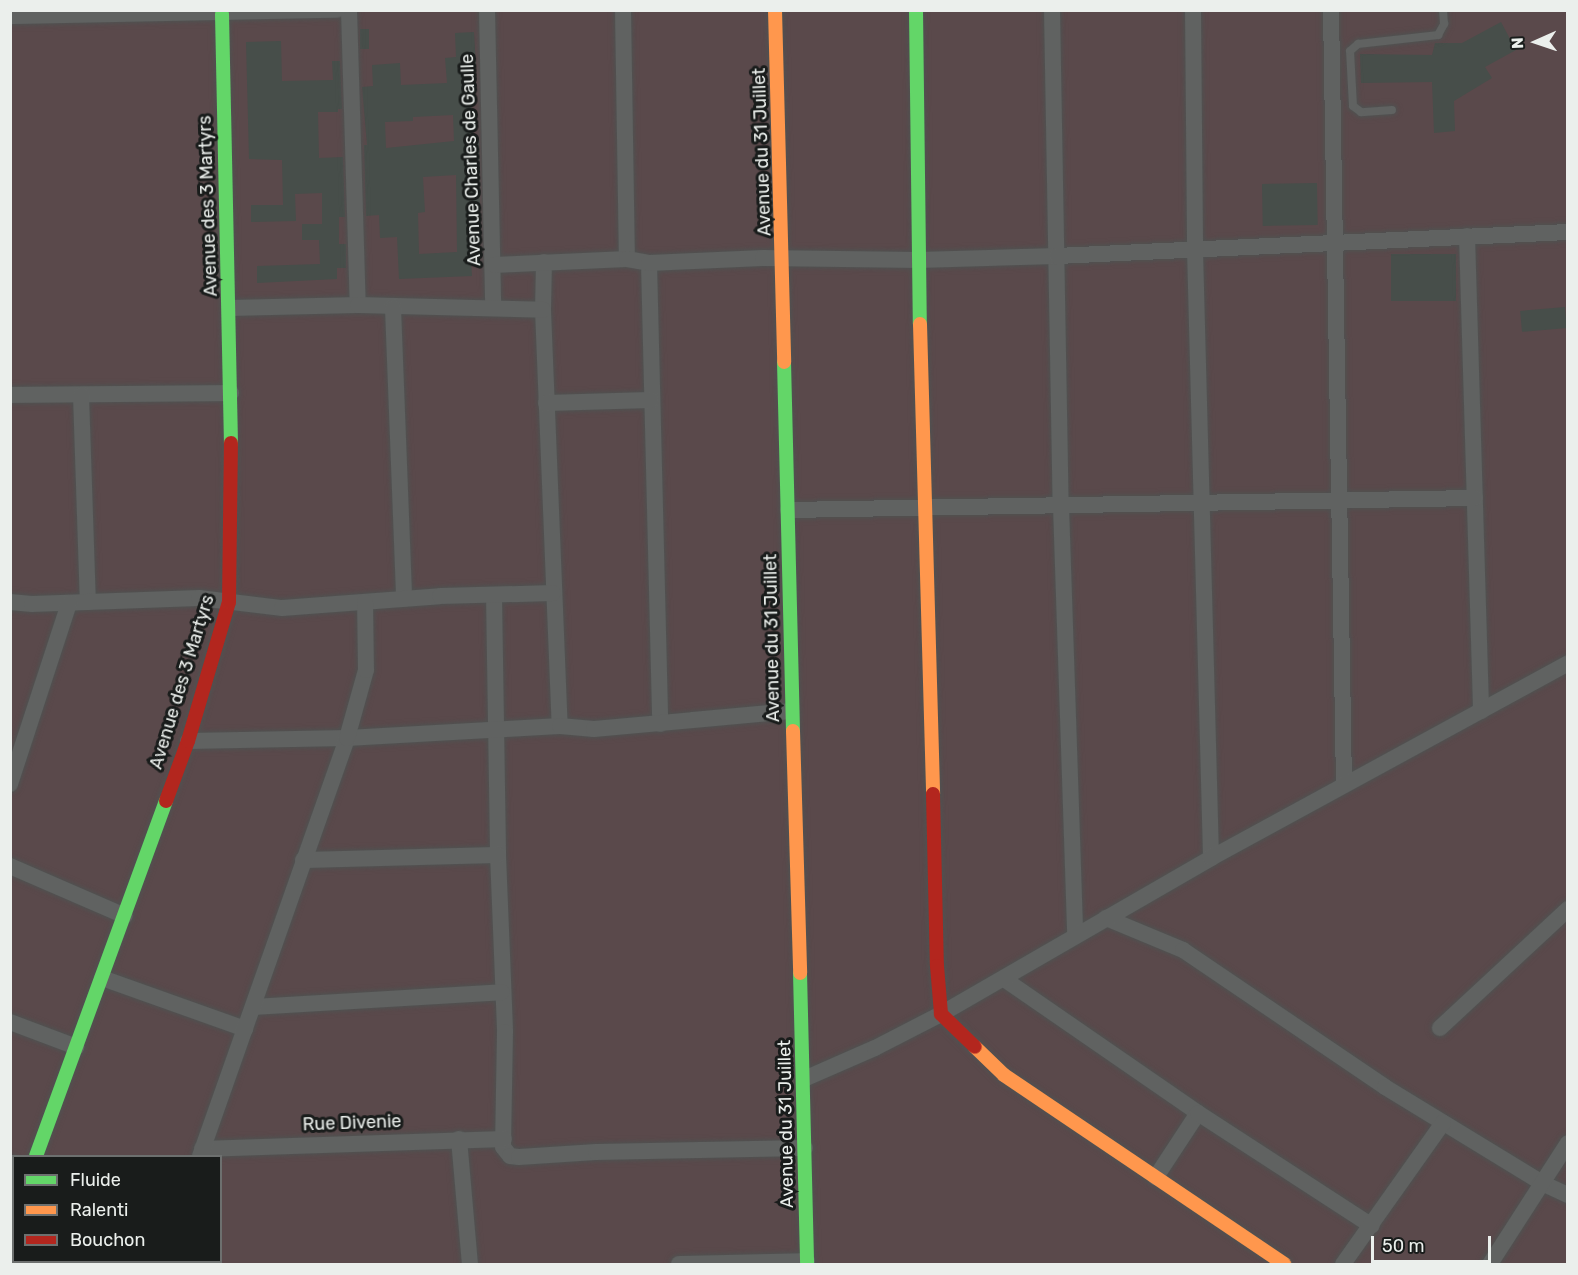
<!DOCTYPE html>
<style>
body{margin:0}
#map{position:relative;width:1578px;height:1275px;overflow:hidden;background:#303432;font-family:Rubik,sans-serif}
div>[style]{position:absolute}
.green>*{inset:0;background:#5a494b}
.building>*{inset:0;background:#474e4a;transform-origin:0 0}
.roads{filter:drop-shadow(0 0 2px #4f5251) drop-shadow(0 0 2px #4f5251)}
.lane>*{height:8px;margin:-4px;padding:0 4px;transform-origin:4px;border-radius:4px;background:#606261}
.street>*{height:16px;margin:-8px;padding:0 8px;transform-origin:8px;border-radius:8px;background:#606261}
.fast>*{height:14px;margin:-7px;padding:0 7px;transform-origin:7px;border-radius:7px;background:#63d668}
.slow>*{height:14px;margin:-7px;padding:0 7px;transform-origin:7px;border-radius:7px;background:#ff974d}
.jam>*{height:14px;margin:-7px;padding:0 7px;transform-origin:7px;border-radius:7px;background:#b3261e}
span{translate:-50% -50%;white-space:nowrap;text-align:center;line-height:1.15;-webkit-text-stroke:6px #191c1b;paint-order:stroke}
.street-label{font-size:18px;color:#ebefec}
.frame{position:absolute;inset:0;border:12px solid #ebefec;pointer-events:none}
.legend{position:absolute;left:12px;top:1155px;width:210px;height:108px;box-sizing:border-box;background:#191c1b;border:2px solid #6d706f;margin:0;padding:8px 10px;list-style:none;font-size:18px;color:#ebefec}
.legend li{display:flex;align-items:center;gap:12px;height:30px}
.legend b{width:30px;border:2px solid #6d706f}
.north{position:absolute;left:1506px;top:12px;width:60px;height:60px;-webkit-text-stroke:4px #191c1b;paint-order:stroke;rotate:267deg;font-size:16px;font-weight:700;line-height:24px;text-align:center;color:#ebefec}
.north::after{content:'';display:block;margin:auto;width:21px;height:27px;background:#ebefec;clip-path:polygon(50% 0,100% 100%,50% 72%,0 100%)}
.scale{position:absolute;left:1371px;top:1236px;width:120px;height:27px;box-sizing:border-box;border:3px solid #ebefec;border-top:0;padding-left:8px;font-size:18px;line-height:21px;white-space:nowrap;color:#ebefec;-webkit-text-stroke:4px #191c1b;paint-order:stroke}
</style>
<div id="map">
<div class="green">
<div style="clip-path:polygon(evenodd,10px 11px,1567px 11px,1567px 1264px,11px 1264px,10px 11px,14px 1156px,220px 1156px,220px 1262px,14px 1262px,14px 1156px)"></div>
</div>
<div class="building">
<div style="clip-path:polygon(1501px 22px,1516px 50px,1485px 67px,1492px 78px,1454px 101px,1455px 131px,1434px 133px,1432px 82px,1361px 83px,1360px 54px,1432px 55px,1435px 43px,1462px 43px)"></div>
<div style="left:360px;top:29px;width:9px;height:20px"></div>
<div style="clip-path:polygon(evenodd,474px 32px,476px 66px,471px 66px,473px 140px,479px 140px,480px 210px,477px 210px,479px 243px,470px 243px,472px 276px,399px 279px,397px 237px,380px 238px,379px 215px,366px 216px,364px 145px,367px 145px,362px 87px,373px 86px,372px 65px,400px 63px,401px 85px,447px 83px,445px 58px,456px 57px,455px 33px,474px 32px,453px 115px,454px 141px,386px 148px,385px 122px,413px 121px,413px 117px,453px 115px,474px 32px,456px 175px,457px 252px,419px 254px,418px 213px,425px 212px,423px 177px,456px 175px)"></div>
<div style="clip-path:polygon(281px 41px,282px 81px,333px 80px,332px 61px,340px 61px,342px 109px,338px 109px,338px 112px,318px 112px,319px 158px,343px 157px,345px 217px,339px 217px,339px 244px,346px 244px,346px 268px,337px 268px,337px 279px,257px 283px,257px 266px,320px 264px,319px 240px,302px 240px,302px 224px,322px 224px,322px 193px,295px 194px,296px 221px,251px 222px,251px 205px,283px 205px,282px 160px,249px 159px,246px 42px)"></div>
<div style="left:1317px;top:183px;width:42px;height:55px;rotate:89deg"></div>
<div style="left:1391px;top:254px;width:65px;height:47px"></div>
<div style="left:1565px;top:307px;width:21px;height:45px;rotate:85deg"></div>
</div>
<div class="roads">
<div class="lane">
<div style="left:1392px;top:110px;width:31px;rotate:176deg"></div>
<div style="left:1361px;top:112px;width:10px;rotate:-143deg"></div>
<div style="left:1353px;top:106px;width:55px;rotate:-93.1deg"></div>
<div style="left:1350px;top:51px;width:11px;rotate:-41deg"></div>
<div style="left:1358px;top:44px;width:81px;rotate:-6.4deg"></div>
<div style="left:1438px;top:35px;width:13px;rotate:-61deg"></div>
<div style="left:1444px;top:24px;width:14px;rotate:-94deg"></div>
</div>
<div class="street">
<div style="left:349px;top:10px;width:295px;rotate:88.3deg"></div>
<div style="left:487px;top:10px;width:298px;rotate:88.8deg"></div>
<div style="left:623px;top:10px;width:249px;rotate:89.1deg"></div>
<div style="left:1052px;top:10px;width:496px;rotate:89deg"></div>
<div style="left:1061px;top:506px;width:429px;rotate:88.1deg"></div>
<div style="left:1193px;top:10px;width:240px;rotate:89.5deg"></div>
<div style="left:1195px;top:250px;width:608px;rotate:88.49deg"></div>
<div style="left:1331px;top:10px;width:774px;rotate:89.04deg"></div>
<div style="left:10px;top:16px;width:327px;rotate:-1.1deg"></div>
<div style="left:1467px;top:236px;width:475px;rotate:88.3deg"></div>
<div style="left:544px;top:262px;width:48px;rotate:91.2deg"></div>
<div style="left:543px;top:310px;width:416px;rotate:87.7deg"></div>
<div style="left:649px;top:263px;width:461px;rotate:88.6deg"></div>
<div style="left:494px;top:265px;width:133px;rotate:-2.6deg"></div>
<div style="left:627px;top:259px;width:22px;rotate:10deg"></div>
<div style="left:649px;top:263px;width:114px;rotate:-2.5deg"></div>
<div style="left:763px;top:258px;width:155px;rotate:0.7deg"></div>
<div style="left:918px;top:260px;width:139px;rotate:-1.6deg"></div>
<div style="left:1057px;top:256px;width:512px;rotate:-2.69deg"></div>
<div style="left:230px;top:308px;width:128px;rotate:-1.3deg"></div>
<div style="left:358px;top:305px;width:185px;rotate:1.5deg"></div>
<div style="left:393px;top:308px;width:291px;rotate:87.8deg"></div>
<div style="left:10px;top:395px;width:221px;rotate:-0.5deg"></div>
<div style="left:81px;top:395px;width:207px;rotate:88.1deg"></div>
<div style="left:546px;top:403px;width:105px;rotate:-1.6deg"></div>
<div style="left:788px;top:510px;width:687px;rotate:-1deg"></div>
<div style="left:494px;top:595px;width:260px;rotate:89.1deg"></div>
<div style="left:498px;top:855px;width:177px;rotate:87.7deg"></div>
<div style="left:505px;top:1032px;width:115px;rotate:91deg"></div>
<div style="left:503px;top:1147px;width:11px;rotate:52deg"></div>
<div style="left:510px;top:1156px;width:9px;rotate:6deg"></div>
<div style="left:519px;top:1157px;width:77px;rotate:-3.7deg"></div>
<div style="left:596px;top:1152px;width:209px;rotate:-1.1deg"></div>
<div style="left:10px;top:602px;width:22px;rotate:5deg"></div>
<div style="left:32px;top:604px;width:167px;rotate:-2.1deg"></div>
<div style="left:199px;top:598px;width:84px;rotate:6.9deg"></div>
<div style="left:282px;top:608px;width:158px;rotate:-4.3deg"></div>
<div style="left:440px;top:596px;width:113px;rotate:-1.5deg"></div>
<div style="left:188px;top:741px;width:159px;rotate:-1.1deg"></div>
<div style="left:347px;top:738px;width:213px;rotate:-3.2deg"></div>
<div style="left:560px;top:726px;width:34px;rotate:5deg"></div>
<div style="left:594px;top:729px;width:198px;rotate:-5.2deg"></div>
<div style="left:10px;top:784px;width:190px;rotate:-71.9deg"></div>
<div style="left:303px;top:860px;width:195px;rotate:-1.5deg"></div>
<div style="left:10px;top:866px;width:125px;rotate:23.5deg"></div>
<div style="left:1106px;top:918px;width:83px;rotate:22.6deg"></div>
<div style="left:1183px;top:950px;width:244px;rotate:34.1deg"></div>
<div style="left:1385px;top:1087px;width:184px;rotate:31.4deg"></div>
<div style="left:1542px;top:1183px;width:29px;rotate:25deg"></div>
<div style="left:102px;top:978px;width:152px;rotate:19.6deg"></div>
<div style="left:1004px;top:979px;width:236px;rotate:34.6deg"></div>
<div style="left:1198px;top:1113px;width:77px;rotate:123.3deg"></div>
<div style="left:253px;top:1007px;width:249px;rotate:-3.4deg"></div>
<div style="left:10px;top:1022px;width:71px;rotate:20.7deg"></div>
<div style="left:1440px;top:1028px;width:175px;rotate:-42.9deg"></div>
<div style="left:804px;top:1079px;width:77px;rotate:-23.6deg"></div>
<div style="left:875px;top:1048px;width:74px;rotate:-27.3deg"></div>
<div style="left:941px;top:1014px;width:312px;rotate:-30deg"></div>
<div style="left:1211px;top:858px;width:407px;rotate:-28.6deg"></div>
<div style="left:1198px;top:1113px;width:207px;rotate:33deg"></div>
<div style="left:459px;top:1139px;width:125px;rotate:85deg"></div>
<div style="left:202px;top:1149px;width:302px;rotate:-1.9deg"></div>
<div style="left:200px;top:1156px;width:443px;rotate:-70.6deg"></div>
<div style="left:347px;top:738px;width:71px;rotate:-74.4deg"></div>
<div style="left:366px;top:670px;width:68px;rotate:-90.8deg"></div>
<div style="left:10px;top:1163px;width:4px;rotate:27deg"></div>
<div style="left:10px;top:1227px;width:9px;rotate:-63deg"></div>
<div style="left:163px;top:1264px;width:2px;rotate:-63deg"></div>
<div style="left:679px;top:1264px;width:128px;rotate:-1.3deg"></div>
<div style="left:1343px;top:1264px;width:173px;rotate:-54.7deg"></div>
<div style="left:1490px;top:1264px;width:144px;rotate:-57.2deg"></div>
</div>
<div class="fast">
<div style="left:916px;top:10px;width:314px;rotate:89.3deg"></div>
<div style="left:222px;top:14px;width:429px;rotate:88.8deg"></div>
<div style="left:784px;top:362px;width:369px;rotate:88.6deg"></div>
<div style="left:800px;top:973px;width:291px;rotate:88.6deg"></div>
<div style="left:36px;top:1156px;width:378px;rotate:-69.9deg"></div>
</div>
<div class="slow">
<div style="left:775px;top:10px;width:352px;rotate:88.5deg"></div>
<div style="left:920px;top:324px;width:470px;rotate:88.4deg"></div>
<div style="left:793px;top:731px;width:242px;rotate:88.3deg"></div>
<div style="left:975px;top:1047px;width:40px;rotate:44deg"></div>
<div style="left:1004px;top:1075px;width:338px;rotate:34deg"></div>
</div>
<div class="jam">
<div style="left:933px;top:794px;width:172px;rotate:88.7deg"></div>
<div style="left:937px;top:966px;width:48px;rotate:85.2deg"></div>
<div style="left:941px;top:1014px;width:47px;rotate:44.1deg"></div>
<div style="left:166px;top:801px;width:64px;rotate:-69.9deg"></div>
<div style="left:188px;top:741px;width:145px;rotate:-73.6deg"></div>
<div style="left:229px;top:602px;width:159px;rotate:-89.3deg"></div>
</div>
</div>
<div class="street-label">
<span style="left:762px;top:152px;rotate:-92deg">Avenue du 31 Juillet</span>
<span style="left:471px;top:160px;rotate:-92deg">Avenue Charles de Gaulle</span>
<span style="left:208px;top:206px;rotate:-92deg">Avenue des 3 Martyrs</span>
<span style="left:772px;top:638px;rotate:-91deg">Avenue du 31 Juillet</span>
<span style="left:182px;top:682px;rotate:-73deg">Avenue des 3 Martyrs</span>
<span style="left:352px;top:1123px;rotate:-2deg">Rue Divenie</span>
<span style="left:786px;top:1124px;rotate:-91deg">Avenue du 31 Juillet</span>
</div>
<div class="frame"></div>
<ul class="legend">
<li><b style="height:8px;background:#63d668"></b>Fluide</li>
<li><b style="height:8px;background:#ff974d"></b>Ralenti</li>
<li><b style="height:8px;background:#b3261e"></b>Bouchon</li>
</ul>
<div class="north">N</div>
<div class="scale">50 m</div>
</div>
